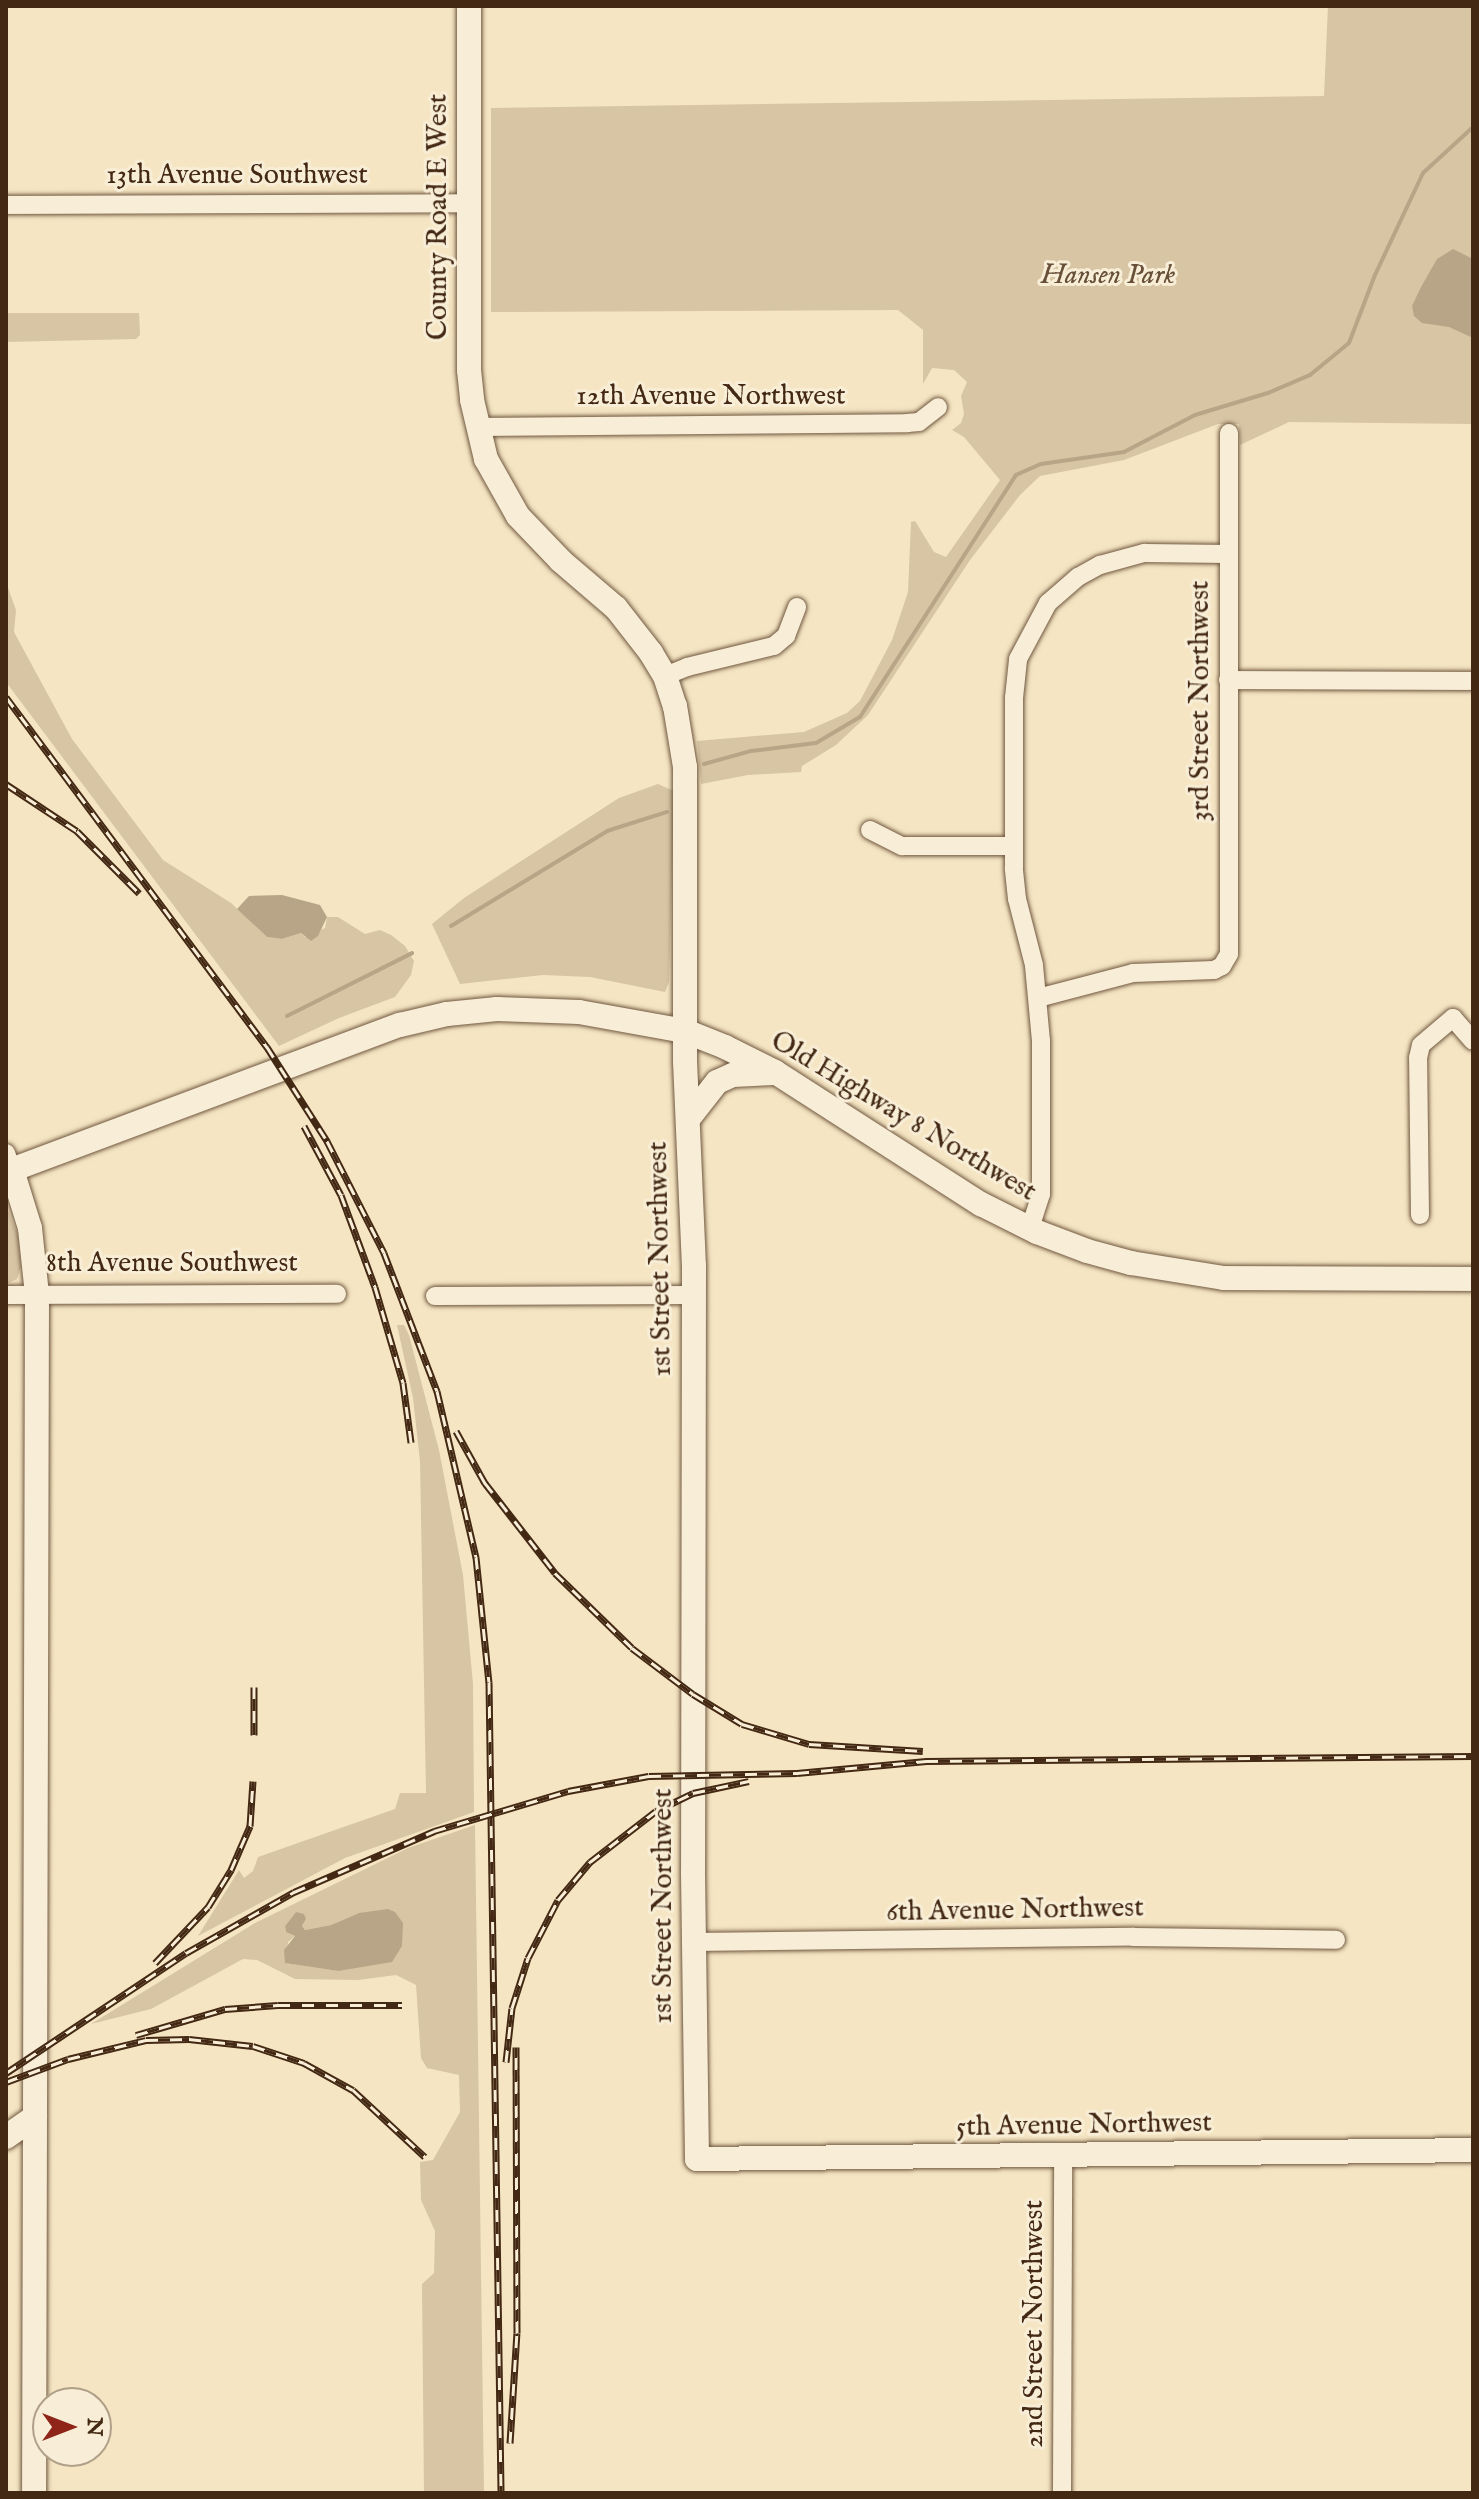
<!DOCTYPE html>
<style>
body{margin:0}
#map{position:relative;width:1479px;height:2499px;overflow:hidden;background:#f5e5c2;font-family:"IM FELL English",serif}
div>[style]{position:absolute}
.green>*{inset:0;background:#d7c5a4}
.water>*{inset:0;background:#b8a587}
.stream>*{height:4px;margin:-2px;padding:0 2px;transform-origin:2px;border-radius:2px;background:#b8a587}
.roads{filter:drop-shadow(0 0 2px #705740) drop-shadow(0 0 2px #705740)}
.street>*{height:18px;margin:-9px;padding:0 9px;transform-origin:9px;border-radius:9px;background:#f8eed7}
.secondary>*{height:24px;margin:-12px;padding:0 12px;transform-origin:12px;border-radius:12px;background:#f8eed7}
.rail>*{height:7px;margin-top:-3.5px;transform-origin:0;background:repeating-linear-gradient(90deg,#f8eed7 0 12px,#432814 0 24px);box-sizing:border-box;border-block:2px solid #432814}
span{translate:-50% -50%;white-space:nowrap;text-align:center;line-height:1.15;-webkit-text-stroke:6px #f8eed7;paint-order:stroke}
.street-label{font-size:28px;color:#432814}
.park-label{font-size:28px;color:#684f38;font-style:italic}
.frame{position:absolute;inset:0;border:8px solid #432814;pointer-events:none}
.north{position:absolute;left:32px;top:2387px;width:80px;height:80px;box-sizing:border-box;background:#f8eed7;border:2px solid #b09f89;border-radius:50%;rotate:90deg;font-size:22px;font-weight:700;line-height:32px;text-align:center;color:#432814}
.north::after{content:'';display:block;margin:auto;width:28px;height:36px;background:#8f2418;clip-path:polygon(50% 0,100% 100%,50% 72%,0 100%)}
</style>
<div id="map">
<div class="green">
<div style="clip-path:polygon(1328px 6px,1473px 6px,1473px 424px,1289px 422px,1240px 445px,1239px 424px,1218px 424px,1124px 460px,1040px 476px,1020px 495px,970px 560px,868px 715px,836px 745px,802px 766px,801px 772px,748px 775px,701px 784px,697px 741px,804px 732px,847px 713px,860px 701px,892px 640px,908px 592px,911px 522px,915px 521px,934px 552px,946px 557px,1000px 480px,964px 437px,952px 430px,961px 423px,964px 414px,961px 396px,967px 382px,954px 370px,932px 368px,923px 384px,923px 330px,898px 310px,491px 312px,491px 108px,1324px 96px)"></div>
<div style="clip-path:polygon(6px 313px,139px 313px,140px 335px,136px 339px,6px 342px)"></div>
<div style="clip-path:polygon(6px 582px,16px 610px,14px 632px,72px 739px,163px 860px,231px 903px,267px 937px,282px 939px,301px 933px,305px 937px,325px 928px,327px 917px,338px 917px,365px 934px,380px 930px,391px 935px,405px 946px,414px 961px,411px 975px,395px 997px,339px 1018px,279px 1046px,6px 682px)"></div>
<div style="clip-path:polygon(658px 784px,674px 791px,669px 982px,665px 992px,590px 977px,543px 975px,460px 984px,432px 924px,464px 898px,619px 798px)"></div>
<div style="clip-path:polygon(6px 1205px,18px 1236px,21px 1266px,17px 1279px,6px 1284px)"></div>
<div style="clip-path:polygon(397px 1325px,404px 1325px,409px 1335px,439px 1450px,463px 1575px,473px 1684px,474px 1812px,345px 1858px,198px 1936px,239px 1870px,244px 1878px,253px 1871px,258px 1857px,395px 1809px,400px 1793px,426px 1793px,420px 1461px,413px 1398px)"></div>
<div style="clip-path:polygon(evenodd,475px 1825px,484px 2493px,424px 2493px,422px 2284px,434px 2273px,435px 2231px,421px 2200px,420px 2162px,433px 2160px,460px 2112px,459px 2075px,427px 2068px,421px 2058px,416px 1985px,396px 1975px,358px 1980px,295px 1979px,257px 1960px,243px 1959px,151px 2009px,91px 2024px,255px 1923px,408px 1848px,475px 1825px,296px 1912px,306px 1919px,302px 1926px,305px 1930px,331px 1925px,359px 1913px,338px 1971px,286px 1963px,288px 1942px,295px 1936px,286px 1932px,285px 1926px,296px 1912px)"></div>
</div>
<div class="water">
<div style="clip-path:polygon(1453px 249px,1473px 259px,1473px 338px,1449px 327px,1422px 323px,1414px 316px,1412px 306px,1421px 287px,1437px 259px)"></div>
<div style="clip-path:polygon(282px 895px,320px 905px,327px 917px,318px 936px,311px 941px,301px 933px,282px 939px,267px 937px,237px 909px,249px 896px)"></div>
<div style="clip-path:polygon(388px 1909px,395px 1912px,403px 1923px,402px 1946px,392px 1962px,338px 1971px,285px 1963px,284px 1950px,295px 1936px,286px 1932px,285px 1926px,296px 1912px,304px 1914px,306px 1919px,302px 1926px,305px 1930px,331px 1925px,359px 1913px)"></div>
</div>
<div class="stream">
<div style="left:704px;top:764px;width:49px;rotate:-15.5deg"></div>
<div style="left:751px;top:751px;width:65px;rotate:-7deg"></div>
<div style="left:816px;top:743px;width:51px;rotate:-30.6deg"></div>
<div style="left:860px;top:717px;width:288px;rotate:-57.2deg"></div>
<div style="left:1016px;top:475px;width:27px;rotate:-24deg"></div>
<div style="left:1041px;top:464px;width:84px;rotate:-8.2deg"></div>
<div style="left:1124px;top:452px;width:80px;rotate:-27.5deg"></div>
<div style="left:1195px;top:415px;width:76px;rotate:-16.8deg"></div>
<div style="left:1268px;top:393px;width:46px;rotate:-23.2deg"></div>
<div style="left:1310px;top:375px;width:50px;rotate:-39.4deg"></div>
<div style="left:1349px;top:343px;width:73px;rotate:-69.1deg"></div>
<div style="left:1375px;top:275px;width:113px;rotate:-64.8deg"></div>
<div style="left:1423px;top:173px;width:68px;rotate:-42.6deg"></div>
<div style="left:451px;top:926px;width:183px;rotate:-31.3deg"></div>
<div style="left:607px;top:831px;width:63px;rotate:-17.6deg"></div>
<div style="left:287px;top:1016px;width:140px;rotate:-26.7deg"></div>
</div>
<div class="roads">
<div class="street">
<div style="left:6px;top:205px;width:463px;rotate:-0.2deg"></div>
<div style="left:478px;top:427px;width:429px;rotate:-0.5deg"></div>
<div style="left:907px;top:423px;width:12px;rotate:-5deg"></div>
<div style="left:919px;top:422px;width:24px;rotate:-38deg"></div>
<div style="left:665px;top:676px;width:24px;rotate:-22deg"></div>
<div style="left:687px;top:667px;width:89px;rotate:-13.6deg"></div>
<div style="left:774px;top:646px;width:16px;rotate:-40deg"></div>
<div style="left:786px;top:636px;width:31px;rotate:-69deg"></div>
<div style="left:1228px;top:680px;width:245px;rotate:0.2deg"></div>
<div style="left:870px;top:830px;width:36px;rotate:27deg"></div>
<div style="left:902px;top:846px;width:111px"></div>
<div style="left:1038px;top:998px;width:98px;rotate:-14.7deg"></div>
<div style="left:1133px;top:973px;width:81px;rotate:-2.1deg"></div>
<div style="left:1214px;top:970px;width:9px;rotate:-27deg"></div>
<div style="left:1222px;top:966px;width:14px;rotate:-60deg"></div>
<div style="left:1229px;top:954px;width:521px;rotate:-90deg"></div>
<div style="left:6px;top:1153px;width:18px;rotate:71deg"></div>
<div style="left:1420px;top:1215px;width:157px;rotate:-90.7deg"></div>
<div style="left:1418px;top:1058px;width:13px;rotate:-77deg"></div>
<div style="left:1421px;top:1045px;width:42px;rotate:-40.2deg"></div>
<div style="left:1453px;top:1018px;width:30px;rotate:49deg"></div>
<div style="left:1030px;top:1228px;width:36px;rotate:-72deg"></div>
<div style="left:1041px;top:1194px;width:153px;rotate:-90deg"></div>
<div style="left:1041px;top:1041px;width:76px;rotate:-95.3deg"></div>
<div style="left:1034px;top:965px;width:68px;rotate:-104.4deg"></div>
<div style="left:1017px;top:899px;width:31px;rotate:-96deg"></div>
<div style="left:1014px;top:868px;width:170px;rotate:-90deg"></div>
<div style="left:1014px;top:698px;width:39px;rotate:-84deg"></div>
<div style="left:1018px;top:659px;width:64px;rotate:-61.8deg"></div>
<div style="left:1048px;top:603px;width:40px;rotate:-41deg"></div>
<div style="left:1078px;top:577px;width:25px;rotate:-29deg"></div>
<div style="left:1100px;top:565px;width:46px;rotate:-15.3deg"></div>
<div style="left:1144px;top:553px;width:85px;rotate:0.7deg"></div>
<div style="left:6px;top:1295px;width:331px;rotate:-0.2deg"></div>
<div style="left:435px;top:1296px;width:258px;rotate:-0.2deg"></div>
<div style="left:693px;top:1942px;width:440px;rotate:-0.7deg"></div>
<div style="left:1133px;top:1937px;width:203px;rotate:0.8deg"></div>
<div style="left:1062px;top:2493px;width:337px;rotate:-89.8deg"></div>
</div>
<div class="secondary">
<div style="left:469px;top:6px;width:364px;rotate:90deg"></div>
<div style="left:469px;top:370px;width:30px;rotate:84deg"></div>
<div style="left:472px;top:400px;width:61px;rotate:76.7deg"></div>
<div style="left:486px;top:459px;width:65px;rotate:60.7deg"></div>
<div style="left:518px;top:516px;width:62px;rotate:46.3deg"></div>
<div style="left:561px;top:561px;width:72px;rotate:40.5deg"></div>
<div style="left:616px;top:608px;width:57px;rotate:52.1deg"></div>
<div style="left:651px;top:653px;width:27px;rotate:59deg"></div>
<div style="left:665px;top:676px;width:32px;rotate:72deg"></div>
<div style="left:675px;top:706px;width:62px;rotate:80.7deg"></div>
<div style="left:685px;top:767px;width:294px;rotate:90deg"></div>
<div style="left:685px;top:1061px;width:205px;rotate:87.5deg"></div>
<div style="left:694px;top:1266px;width:606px;rotate:90.09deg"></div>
<div style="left:693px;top:1872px;width:287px;rotate:89.2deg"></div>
<div style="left:697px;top:2159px;width:776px;rotate:-0.66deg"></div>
<div style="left:688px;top:1119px;width:47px;rotate:-51.9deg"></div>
<div style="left:717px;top:1082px;width:17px;rotate:-24deg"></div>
<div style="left:733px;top:1075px;width:40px;rotate:-2.9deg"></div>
<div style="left:12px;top:1170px;width:61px;rotate:72.8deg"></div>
<div style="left:30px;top:1228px;width:67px;rotate:84deg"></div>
<div style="left:37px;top:1295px;width:1198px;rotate:90.14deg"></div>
<div style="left:6px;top:1172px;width:421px;rotate:-20.5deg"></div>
<div style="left:400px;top:1025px;width:48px;rotate:-13.2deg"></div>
<div style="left:447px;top:1014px;width:50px;rotate:-5.7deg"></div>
<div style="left:497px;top:1009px;width:82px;rotate:2.1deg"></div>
<div style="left:579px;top:1012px;width:108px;rotate:10.2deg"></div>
<div style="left:685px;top:1031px;width:43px;rotate:21.8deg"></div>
<div style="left:725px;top:1047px;width:56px;rotate:26.6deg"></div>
<div style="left:775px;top:1072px;width:245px;rotate:32.7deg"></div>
<div style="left:981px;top:1204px;width:63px;rotate:26.6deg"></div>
<div style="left:1037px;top:1232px;width:53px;rotate:20.8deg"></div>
<div style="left:1087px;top:1251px;width:46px;rotate:15.3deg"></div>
<div style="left:1131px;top:1263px;width:94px;rotate:9.2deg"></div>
<div style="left:1224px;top:1278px;width:249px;rotate:0.2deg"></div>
<div style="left:6px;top:2137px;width:35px;rotate:-35deg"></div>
</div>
</div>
<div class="rail">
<div style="left:6px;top:697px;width:437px;rotate:53.3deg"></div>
<div style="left:267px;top:1047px;width:112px;rotate:57.4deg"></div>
<div style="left:327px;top:1141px;width:126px;rotate:63deg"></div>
<div style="left:384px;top:1253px;width:148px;rotate:69deg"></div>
<div style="left:437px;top:1391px;width:171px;rotate:76.8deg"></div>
<div style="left:476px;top:1557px;width:126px;rotate:84.1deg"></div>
<div style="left:489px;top:1682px;width:811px;rotate:89.15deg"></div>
<div style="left:6px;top:784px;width:85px;rotate:33.5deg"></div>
<div style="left:77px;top:831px;width:88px;rotate:45deg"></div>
<div style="left:304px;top:1126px;width:78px;rotate:61.8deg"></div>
<div style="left:341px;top:1195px;width:98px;rotate:69.7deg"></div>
<div style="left:375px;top:1287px;width:100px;rotate:73.7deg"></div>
<div style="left:403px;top:1383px;width:60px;rotate:82.3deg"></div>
<div style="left:456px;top:1431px;width:60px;rotate:60.9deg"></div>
<div style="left:485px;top:1483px;width:114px;rotate:52.1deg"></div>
<div style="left:555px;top:1573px;width:107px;rotate:44.2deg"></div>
<div style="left:632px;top:1648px;width:76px;rotate:37deg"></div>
<div style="left:693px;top:1694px;width:57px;rotate:31.5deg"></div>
<div style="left:742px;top:1724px;width:70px;rotate:16.6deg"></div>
<div style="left:809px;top:1744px;width:114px;rotate:3.5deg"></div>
<div style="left:254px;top:1687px;width:48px;rotate:90deg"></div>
<div style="left:155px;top:1963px;width:77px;rotate:-46.6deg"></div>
<div style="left:208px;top:1907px;width:44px;rotate:-58.1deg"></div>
<div style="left:231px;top:1870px;width:48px;rotate:-66.6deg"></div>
<div style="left:250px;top:1826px;width:45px;rotate:-86.2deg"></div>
<div style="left:136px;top:2035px;width:93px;rotate:-16.3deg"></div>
<div style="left:225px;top:2009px;width:53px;rotate:-4.3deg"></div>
<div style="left:278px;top:2005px;width:124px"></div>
<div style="left:506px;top:2062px;width:54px;rotate:-83.7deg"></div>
<div style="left:512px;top:2008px;width:52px;rotate:-72.3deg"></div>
<div style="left:528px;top:1958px;width:65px;rotate:-62.7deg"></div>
<div style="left:558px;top:1900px;width:50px;rotate:-49.9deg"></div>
<div style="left:590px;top:1862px;width:83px;rotate:-37.7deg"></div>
<div style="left:656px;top:1811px;width:41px;rotate:-25.9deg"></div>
<div style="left:693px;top:1793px;width:57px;rotate:-12.1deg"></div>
<div style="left:6px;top:2073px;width:216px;rotate:-33.7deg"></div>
<div style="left:186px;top:1953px;width:124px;rotate:-29.5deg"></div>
<div style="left:294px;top:1892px;width:153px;rotate:-23.5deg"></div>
<div style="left:434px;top:1831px;width:140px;rotate:-16.6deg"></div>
<div style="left:568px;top:1791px;width:82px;rotate:-10.5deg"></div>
<div style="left:649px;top:1776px;width:148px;rotate:-1.2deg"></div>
<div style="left:797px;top:1773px;width:130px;rotate:-5.3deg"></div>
<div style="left:926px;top:1761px;width:547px;rotate:-0.52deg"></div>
<div style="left:6px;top:2082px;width:66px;rotate:-20.4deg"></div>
<div style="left:68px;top:2059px;width:80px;rotate:-13.7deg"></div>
<div style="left:146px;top:2040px;width:43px;rotate:-1.3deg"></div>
<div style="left:189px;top:2039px;width:64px;rotate:6.2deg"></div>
<div style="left:253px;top:2046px;width:54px;rotate:18.4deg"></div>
<div style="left:304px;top:2063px;width:56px;rotate:28.9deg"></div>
<div style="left:353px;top:2090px;width:98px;rotate:42.9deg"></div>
<div style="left:510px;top:2443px;width:110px;rotate:-86.4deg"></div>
<div style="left:517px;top:2333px;width:286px;rotate:-90.2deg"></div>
</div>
<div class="street-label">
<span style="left:237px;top:176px">13th Avenue Southwest</span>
<span style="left:439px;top:217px;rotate:-90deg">County Road E West</span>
<span style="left:711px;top:397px">12th Avenue Northwest</span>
<span style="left:1201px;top:701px;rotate:-90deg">3rd Street Northwest</span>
<span style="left:903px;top:1117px;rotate:31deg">Old Highway 8 Northwest</span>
<span style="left:661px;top:1259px;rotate:-91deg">1st Street Northwest</span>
<span style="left:172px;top:1264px">8th Avenue Southwest</span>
<span style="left:664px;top:1906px;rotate:-90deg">1st Street Northwest</span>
<span style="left:1015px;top:1911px;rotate:-1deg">6th Avenue Northwest</span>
<span style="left:1084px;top:2126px;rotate:-1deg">5th Avenue Northwest</span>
<span style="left:1035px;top:2324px;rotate:-90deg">2nd Street Northwest</span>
</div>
<div class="park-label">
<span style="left:1108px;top:276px">Hansen Park</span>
</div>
<div class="frame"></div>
<div class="north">N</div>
</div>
